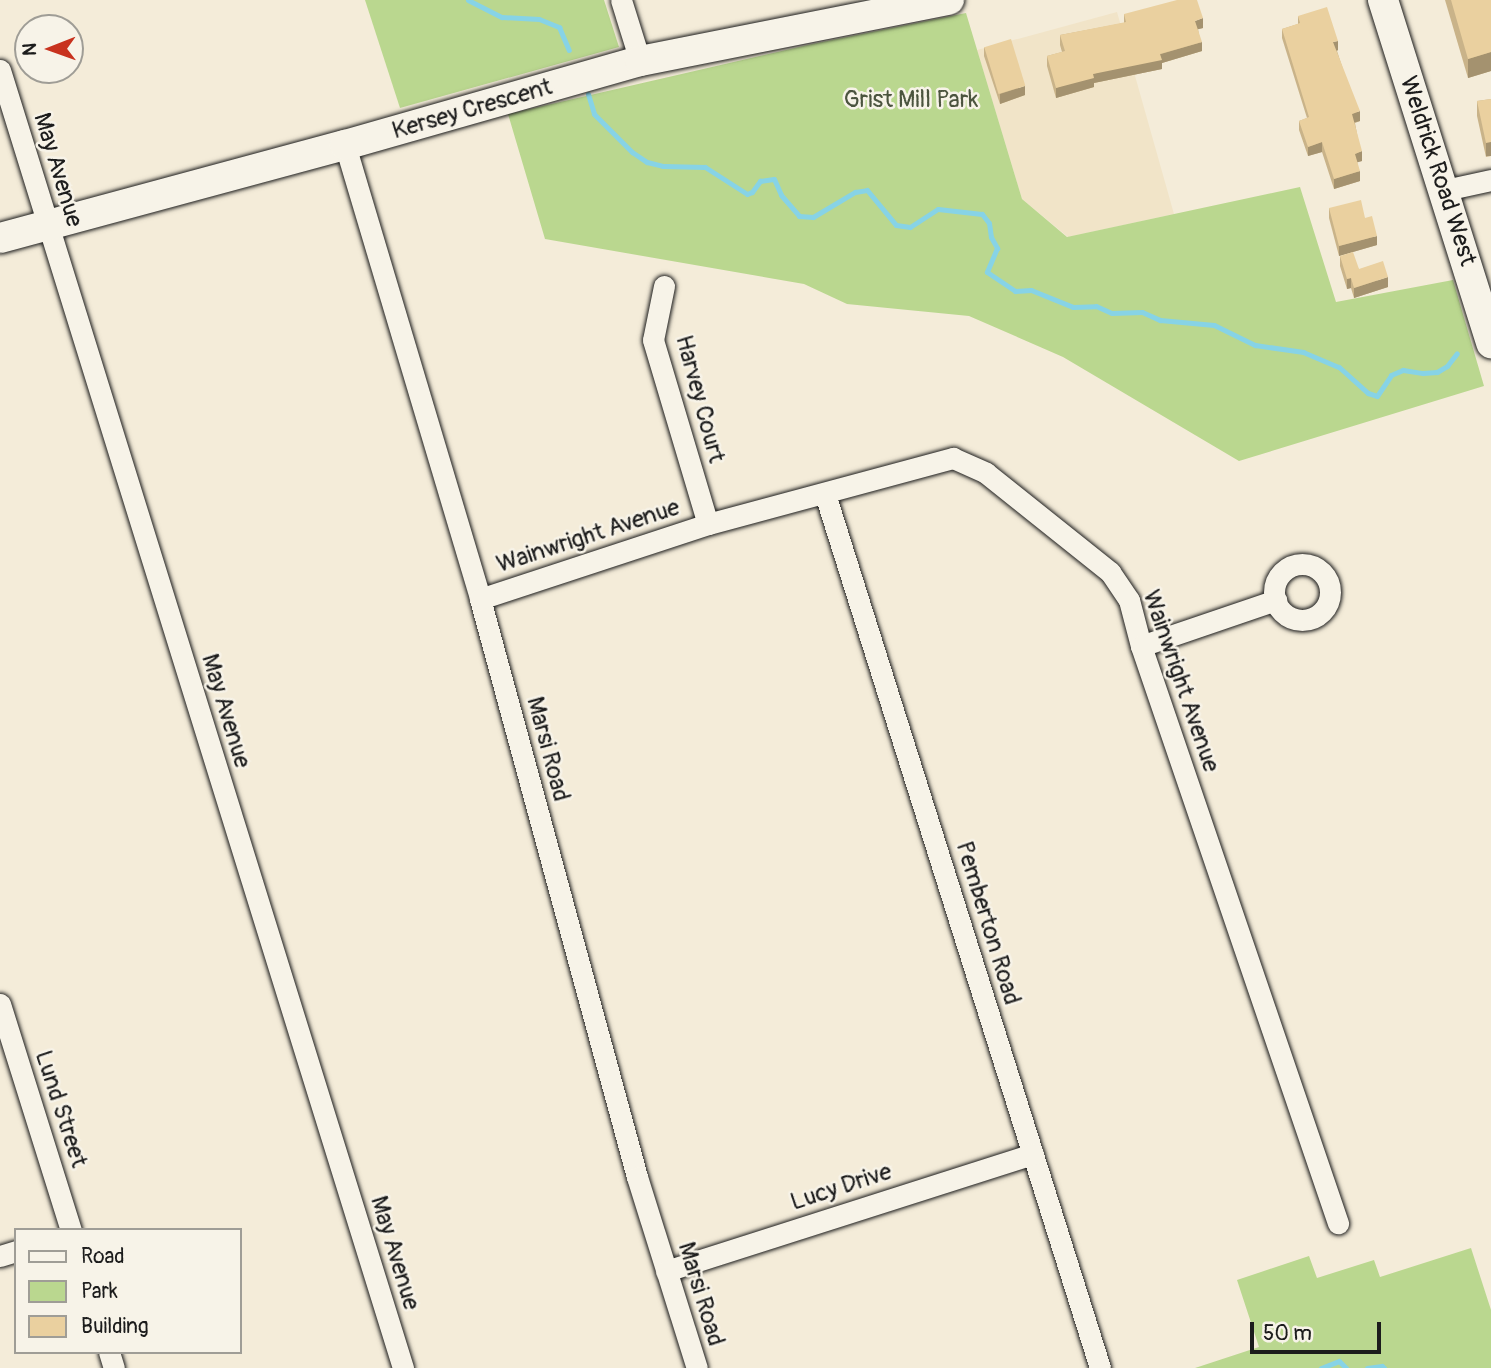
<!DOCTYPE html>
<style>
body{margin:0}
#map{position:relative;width:1491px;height:1368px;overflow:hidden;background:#f4ecd9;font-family:Pangolin,sans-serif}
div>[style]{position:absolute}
.built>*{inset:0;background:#f1e4c8}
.green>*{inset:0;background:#bad78f}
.stream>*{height:5px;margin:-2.5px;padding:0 2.5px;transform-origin:2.5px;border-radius:2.5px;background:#87d3e6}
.roads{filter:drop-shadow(0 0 2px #1c1c1c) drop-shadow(0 0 2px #1c1c1c)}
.street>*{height:21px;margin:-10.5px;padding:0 10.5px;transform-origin:10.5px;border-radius:10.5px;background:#f7f3e8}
.street>.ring{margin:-10.5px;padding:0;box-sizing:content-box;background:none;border:21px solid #f7f3e8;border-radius:50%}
.secondary>*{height:30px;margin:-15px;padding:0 15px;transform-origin:15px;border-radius:15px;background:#f7f3e8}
.wall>*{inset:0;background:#c9b389}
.shaded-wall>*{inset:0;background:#a4926f;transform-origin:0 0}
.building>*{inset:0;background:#ead09f;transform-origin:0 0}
span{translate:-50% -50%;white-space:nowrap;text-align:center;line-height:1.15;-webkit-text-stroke:5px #f7f3e8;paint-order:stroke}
.park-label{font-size:24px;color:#4b543e}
.street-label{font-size:24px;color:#1c1c1c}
.legend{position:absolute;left:14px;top:1228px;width:228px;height:126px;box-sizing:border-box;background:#f7f3e8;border:2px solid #9f9d96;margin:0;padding:9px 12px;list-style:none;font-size:21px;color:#1c1c1c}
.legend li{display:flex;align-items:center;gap:14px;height:35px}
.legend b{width:35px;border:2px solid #9f9d96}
.north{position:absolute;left:14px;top:14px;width:70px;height:70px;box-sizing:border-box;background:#f7f3e8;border:2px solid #9f9d96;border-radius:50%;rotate:269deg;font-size:19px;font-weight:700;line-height:28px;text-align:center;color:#1c1c1c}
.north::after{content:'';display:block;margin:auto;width:24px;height:32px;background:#c8321e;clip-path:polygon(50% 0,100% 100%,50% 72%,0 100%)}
.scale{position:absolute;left:1250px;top:1322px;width:131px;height:32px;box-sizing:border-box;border:4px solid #1c1c1c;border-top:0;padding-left:9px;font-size:21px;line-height:24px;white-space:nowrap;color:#1c1c1c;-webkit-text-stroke:5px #f7f3e8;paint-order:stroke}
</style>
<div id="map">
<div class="built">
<div style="clip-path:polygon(1117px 12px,1174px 214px,1068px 237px,1022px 199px,977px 50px)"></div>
</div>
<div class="green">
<div style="clip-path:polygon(365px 0,604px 0,619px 47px,400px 108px)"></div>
<div style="clip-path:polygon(966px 13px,1022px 199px,1067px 237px,1300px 187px,1336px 302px,1453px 280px,1484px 386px,1239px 461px,1063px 357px,969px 316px,847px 304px,804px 284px,545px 239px,508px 114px,812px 44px)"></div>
<div style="clip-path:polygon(1471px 1248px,1491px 1310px,1491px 1368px,1195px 1368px,1259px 1347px,1237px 1280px,1309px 1256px,1317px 1278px,1374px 1260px,1380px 1277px)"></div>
</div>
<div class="stream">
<div style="left:468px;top:0;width:38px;rotate:27deg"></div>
<div style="left:502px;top:17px;width:37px;rotate:3deg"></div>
<div style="left:539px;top:19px;width:22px;rotate:22deg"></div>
<div style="left:559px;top:27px;width:25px;rotate:67deg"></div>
<div style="left:588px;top:94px;width:21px;rotate:73deg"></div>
<div style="left:594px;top:114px;width:54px;rotate:45deg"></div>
<div style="left:632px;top:152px;width:18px;rotate:34deg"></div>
<div style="left:647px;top:162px;width:16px;rotate:14deg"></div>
<div style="left:663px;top:166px;width:42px;rotate:1.4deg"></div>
<div style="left:705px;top:167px;width:50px;rotate:32.7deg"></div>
<div style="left:747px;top:194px;width:5px;rotate:-22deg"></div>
<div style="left:752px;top:192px;width:14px;rotate:-54deg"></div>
<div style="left:760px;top:181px;width:14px;rotate:-8deg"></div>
<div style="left:774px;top:179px;width:17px;rotate:66deg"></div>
<div style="left:781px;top:195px;width:28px;rotate:49deg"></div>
<div style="left:799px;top:216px;width:14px;rotate:4deg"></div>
<div style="left:813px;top:217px;width:49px;rotate:-30.8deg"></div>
<div style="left:855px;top:192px;width:12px;rotate:-9deg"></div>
<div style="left:867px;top:190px;width:45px;rotate:50.4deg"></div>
<div style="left:896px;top:225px;width:14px;rotate:8deg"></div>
<div style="left:910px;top:227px;width:33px;rotate:-33deg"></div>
<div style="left:938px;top:209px;width:44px;rotate:6.5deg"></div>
<div style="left:982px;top:214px;width:11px;rotate:52deg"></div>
<div style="left:989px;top:223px;width:14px;rotate:82deg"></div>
<div style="left:991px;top:237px;width:13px;rotate:61deg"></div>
<div style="left:997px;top:248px;width:26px;rotate:113deg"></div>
<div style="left:987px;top:272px;width:34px;rotate:34deg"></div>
<div style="left:1015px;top:291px;width:16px;rotate:-4deg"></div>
<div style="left:1031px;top:290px;width:45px;rotate:22deg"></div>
<div style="left:1073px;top:307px;width:23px;rotate:-2deg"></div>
<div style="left:1096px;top:306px;width:17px;rotate:24deg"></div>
<div style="left:1112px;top:313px;width:30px;rotate:-2deg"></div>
<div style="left:1142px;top:312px;width:20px;rotate:24deg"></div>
<div style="left:1160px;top:320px;width:54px;rotate:5.3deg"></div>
<div style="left:1214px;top:325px;width:46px;rotate:26deg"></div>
<div style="left:1255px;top:345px;width:49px;rotate:8.3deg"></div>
<div style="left:1303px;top:352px;width:39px;rotate:23deg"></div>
<div style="left:1339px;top:367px;width:39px;rotate:42deg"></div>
<div style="left:1368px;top:393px;width:9px;rotate:18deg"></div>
<div style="left:1377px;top:396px;width:25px;rotate:-56deg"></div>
<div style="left:1391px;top:375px;width:13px;rotate:-23deg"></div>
<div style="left:1403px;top:370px;width:20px;rotate:9deg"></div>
<div style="left:1423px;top:373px;width:14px;rotate:-4deg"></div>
<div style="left:1437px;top:372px;width:12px;rotate:-31deg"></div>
<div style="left:1447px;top:366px;width:16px;rotate:-52deg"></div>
<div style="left:1321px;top:1368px;width:19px;rotate:-21deg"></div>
<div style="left:1339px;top:1361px;width:10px;rotate:45deg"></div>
<div style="left:1367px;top:1368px;width:15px;rotate:-8deg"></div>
<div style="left:1382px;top:1366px;width:3px;rotate:45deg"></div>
</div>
<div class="roads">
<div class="street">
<div style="left:621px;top:0;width:64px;rotate:72.7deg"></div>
<div style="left:0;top:70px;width:1359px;rotate:72.75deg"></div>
<div style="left:345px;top:145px;width:474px;rotate:73.4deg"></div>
<div style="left:480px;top:599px;width:599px;rotate:74.8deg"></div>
<div style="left:637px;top:1177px;width:200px;rotate:72.6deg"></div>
<div style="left:1445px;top:190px;width:47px;rotate:-12.3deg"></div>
<div style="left:664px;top:286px;width:55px;rotate:101.5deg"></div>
<div style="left:653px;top:340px;width:192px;rotate:73.4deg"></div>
<div style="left:825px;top:494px;width:916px;rotate:72.53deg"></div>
<div class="ring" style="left:1274px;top:564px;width:35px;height:35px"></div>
<div style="left:480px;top:599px;width:240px;rotate:-18.2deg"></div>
<div style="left:708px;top:524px;width:254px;rotate:-15.1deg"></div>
<div style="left:953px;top:458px;width:36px;rotate:24deg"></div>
<div style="left:986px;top:473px;width:159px;rotate:38.6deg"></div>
<div style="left:1110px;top:572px;width:34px;rotate:56deg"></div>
<div style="left:1129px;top:600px;width:48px;rotate:75.4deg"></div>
<div style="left:1141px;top:646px;width:610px;rotate:71.15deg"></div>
<div style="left:1141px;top:646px;width:143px;rotate:-18.8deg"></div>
<div style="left:0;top:1004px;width:237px;rotate:72.6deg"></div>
<div style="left:0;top:1256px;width:17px;rotate:-17deg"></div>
<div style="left:666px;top:1271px;width:385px;rotate:-17.7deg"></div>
<div style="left:109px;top:1352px;width:17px;rotate:73deg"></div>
</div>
<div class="secondary">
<div style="left:1383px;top:0;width:360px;rotate:72.5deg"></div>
<div style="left:0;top:238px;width:357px;rotate:-15.1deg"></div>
<div style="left:345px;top:145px;width:307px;rotate:-15.9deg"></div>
<div style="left:640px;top:61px;width:315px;rotate:-11.2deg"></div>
</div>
</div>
<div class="wall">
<div style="clip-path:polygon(1445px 0,1491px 0,1491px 71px,1468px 78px)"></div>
<div style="clip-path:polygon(1124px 14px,1203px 28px,1198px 29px,1202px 51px,1162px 63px,1162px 69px,1094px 83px,1094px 87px,1056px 98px,1047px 66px,1047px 56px,1062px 52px,1060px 45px,1060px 35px,1124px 23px)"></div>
<div style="clip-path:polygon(1298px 16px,1338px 50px,1337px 51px,1360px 121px,1355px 123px,1362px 161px,1357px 162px,1360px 181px,1334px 189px,1322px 152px,1308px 156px,1299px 130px,1299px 121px,1307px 118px,1282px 38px,1282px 29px,1298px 24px)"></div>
<div style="clip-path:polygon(984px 47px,1025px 95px,1000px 104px,984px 56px)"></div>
<div style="clip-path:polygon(1491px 99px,1491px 156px,1486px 157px,1477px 116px,1477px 101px)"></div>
<div style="clip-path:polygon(1329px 208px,1365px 218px,1377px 245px,1339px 256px,1329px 218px)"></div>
<div style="clip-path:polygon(1340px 256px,1359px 269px,1388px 287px,1354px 298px,1351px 288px,1347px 289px,1340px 266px)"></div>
</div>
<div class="shaded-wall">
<div style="clip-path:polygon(1203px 18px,1203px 28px,1195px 30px,1195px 21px)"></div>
<div style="clip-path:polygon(1338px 41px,1338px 50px,1333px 52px,1333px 42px)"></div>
<div style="clip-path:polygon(1202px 42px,1202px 51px,1162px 63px,1162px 69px,1094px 83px,1094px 87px,1056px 98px,1056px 88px,1093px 74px)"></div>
<div style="clip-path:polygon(1491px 52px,1491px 71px,1468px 78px,1468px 59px)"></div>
<div style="clip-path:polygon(1025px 86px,1025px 95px,1000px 104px,1000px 94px)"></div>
<div style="clip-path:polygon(1360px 111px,1360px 121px,1352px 123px,1352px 114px)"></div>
<div style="clip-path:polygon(1322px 142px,1322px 152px,1308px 156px,1308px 147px)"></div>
<div style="left:1491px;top:142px;width:14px;height:5px;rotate:90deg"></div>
<div style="clip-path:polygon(1362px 151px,1362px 161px,1355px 163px,1355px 154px)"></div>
<div style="clip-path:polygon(1360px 171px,1360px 181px,1334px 189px,1334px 179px)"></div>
<div style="clip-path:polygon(1377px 236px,1377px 245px,1339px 256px,1339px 246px)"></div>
<div style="clip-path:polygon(1388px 277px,1388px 287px,1354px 298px,1354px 288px)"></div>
<div style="clip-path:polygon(1351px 278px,1351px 288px,1347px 289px,1347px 279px)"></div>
</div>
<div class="building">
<div style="clip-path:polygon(1177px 0,1197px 0,1203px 18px,1195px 21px,1202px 42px,1160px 54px,1162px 60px,1093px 74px,1094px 78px,1056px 88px,1047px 56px,1065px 51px,1060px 35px,1126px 22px,1124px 14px)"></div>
<div style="clip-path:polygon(1451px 0,1491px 0,1491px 52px,1468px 59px)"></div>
<div style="clip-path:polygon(1327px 7px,1338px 41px,1333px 42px,1360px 111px,1352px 114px,1362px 151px,1355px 154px,1360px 171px,1334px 179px,1322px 142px,1308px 147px,1299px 121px,1309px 117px,1282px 29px,1300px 23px,1298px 16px)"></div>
<div style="left:1011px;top:39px;width:49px;height:28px;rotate:73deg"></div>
<div style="clip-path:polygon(1491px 99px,1491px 142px,1486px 143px,1477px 101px)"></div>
<div style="clip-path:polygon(1361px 200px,1365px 218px,1372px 216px,1377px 236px,1339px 246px,1329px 208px)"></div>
<div style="clip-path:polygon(1353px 252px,1359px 269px,1383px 261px,1388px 277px,1354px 288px,1351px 278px,1347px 279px,1340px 256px)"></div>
</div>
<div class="park-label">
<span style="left:911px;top:100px">Grist Mill Park</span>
</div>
<div class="street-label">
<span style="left:472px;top:109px;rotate:-16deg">Kersey Crescent</span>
<span style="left:58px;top:170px;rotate:73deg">May Avenue</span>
<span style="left:1438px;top:171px;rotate:72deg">Weldrick Road West</span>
<span style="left:700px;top:399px;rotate:75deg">Harvey Court</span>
<span style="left:588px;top:536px;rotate:-18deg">Wainwright Avenue</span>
<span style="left:1181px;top:681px;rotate:71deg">Wainwright Avenue</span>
<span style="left:226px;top:711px;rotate:73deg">May Avenue</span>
<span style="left:548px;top:749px;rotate:75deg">Marsi Road</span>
<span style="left:988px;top:923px;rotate:73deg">Pemberton Road</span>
<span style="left:61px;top:1109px;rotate:72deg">Lund Street</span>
<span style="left:841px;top:1187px;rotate:-18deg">Lucy Drive</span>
<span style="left:395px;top:1253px;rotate:73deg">May Avenue</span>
<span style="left:701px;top:1294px;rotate:73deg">Marsi Road</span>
</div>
<ul class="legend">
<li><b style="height:9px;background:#f7f3e8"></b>Road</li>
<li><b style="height:19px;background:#bad78f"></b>Park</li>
<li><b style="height:19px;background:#ead09f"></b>Building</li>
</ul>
<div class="north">N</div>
<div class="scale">50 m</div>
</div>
